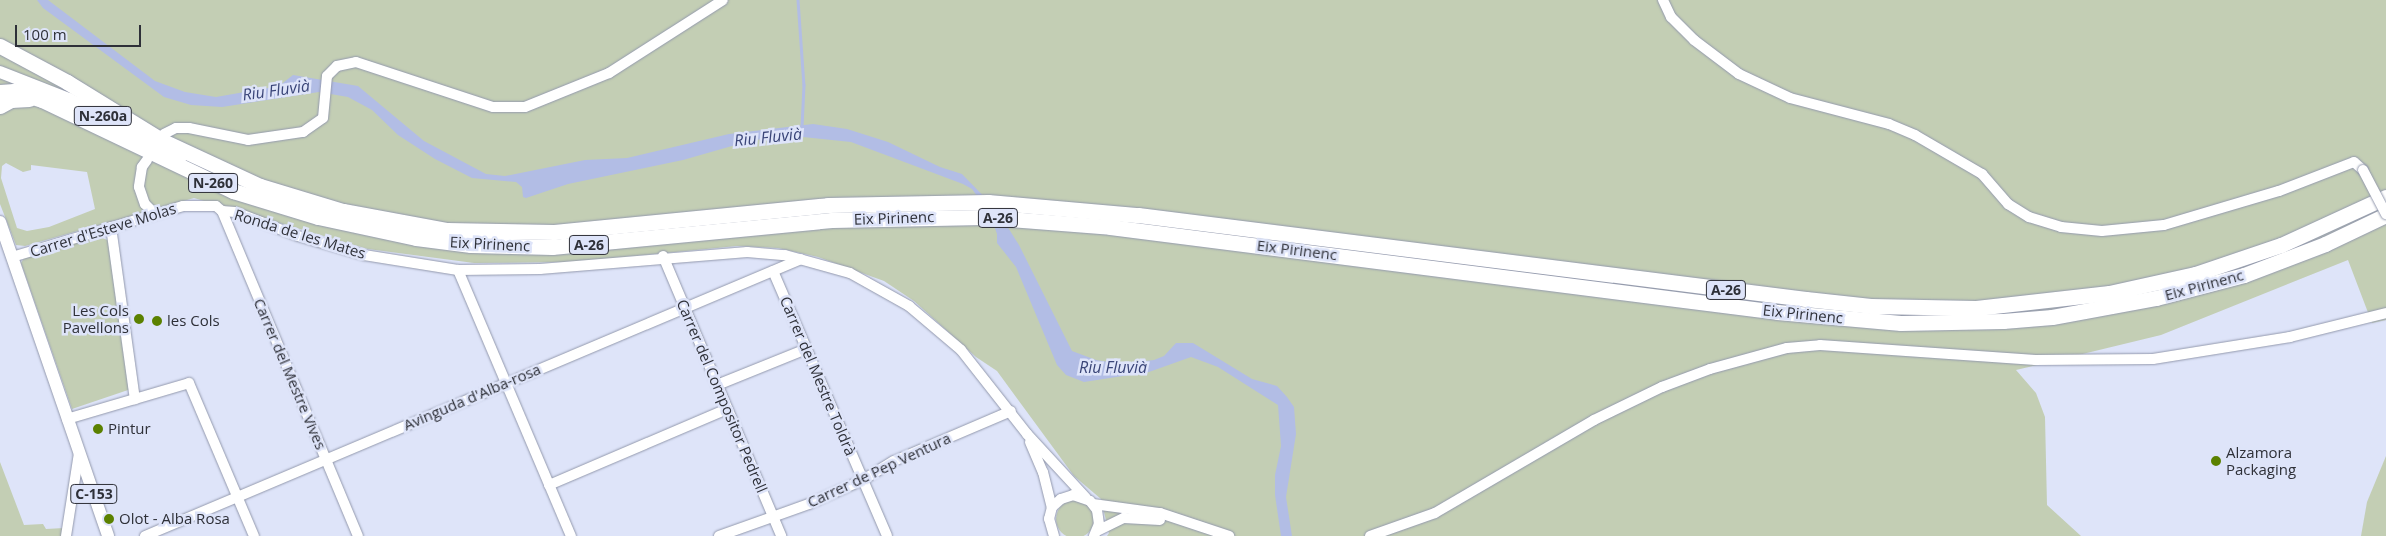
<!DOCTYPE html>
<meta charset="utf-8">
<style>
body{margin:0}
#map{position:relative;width:2386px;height:536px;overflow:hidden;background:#dee4f9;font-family:"Open Sans",sans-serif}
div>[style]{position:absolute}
.green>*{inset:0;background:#c3ceb4}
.round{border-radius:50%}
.water>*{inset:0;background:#b2bde5}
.stream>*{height:2.5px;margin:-1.25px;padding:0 1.25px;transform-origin:1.25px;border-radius:1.25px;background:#b2bde5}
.roads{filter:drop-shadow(0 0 1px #9399ad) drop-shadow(0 0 1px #9399ad)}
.minor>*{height:10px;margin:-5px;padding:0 5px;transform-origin:5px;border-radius:5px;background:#fff}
.major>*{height:12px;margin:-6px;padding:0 6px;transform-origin:6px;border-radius:6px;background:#fff}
.highway>*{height:15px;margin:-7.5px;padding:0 7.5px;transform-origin:7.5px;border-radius:7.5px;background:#fff}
.bridges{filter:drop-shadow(0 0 1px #9399ad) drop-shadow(0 0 1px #9399ad)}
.minor-bridge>*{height:10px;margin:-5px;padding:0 5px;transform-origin:5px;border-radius:5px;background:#fff}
.dots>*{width:14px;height:14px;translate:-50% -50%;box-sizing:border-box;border:2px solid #dee4f9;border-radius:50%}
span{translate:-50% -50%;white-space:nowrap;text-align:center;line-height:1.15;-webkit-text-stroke:5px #dee4f9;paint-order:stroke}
.shield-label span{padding:1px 4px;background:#dee4f9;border:1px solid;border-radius:4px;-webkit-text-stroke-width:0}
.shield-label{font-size:14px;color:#2e3038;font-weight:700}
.street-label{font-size:15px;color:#2e3038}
.poi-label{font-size:15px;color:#2e3038}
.right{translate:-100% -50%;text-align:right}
.left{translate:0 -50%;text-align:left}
.water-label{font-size:16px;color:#3a4578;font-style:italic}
.scale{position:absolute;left:15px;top:25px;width:126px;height:22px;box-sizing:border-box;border:2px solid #2e3038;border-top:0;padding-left:6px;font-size:15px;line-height:18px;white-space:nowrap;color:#2e3038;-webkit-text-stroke:4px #dee4f9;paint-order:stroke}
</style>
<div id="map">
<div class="green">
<div style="clip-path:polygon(evenodd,0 0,2386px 0,2386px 320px,2372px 323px,2348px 260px,2161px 335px,2016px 370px,2036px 393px,2045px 417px,2047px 505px,2081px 536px,1107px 536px,1109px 533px,1101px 499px,1074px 476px,997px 371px,976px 357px,914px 301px,884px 281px,818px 257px,778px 248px,737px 246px,574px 262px,474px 263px,368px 249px,194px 198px,25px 246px,16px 245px,0 204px,0 0,6px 163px,23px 172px,31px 170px,31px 165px,87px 172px,95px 209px,49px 227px,27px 231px,17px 228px,1px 178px,2px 166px,6px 163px)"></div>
<div style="clip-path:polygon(97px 236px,110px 241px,131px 389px,72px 409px,21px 263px,24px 258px)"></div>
<div style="clip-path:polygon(2386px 456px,2386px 536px,2361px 536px,2367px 502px)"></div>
<div style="clip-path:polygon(0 462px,24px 525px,43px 524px,46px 529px,64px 528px,63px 536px,0 536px)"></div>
<div class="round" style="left:1056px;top:500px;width:38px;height:38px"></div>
</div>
<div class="water">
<div style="clip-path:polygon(37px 0,48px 0,155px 81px,185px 92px,216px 97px,279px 86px,293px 75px,358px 86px,424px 141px,486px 174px,505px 176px,585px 160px,627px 158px,729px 134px,813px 124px,847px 129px,888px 142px,940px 167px,962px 174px,997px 210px,1019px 245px,1072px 351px,1096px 360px,1121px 364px,1154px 360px,1164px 356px,1176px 343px,1193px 343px,1252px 379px,1277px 386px,1287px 397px,1294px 407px,1296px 434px,1286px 497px,1292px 536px,1281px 536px,1275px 495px,1275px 475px,1281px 446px,1278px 405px,1218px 367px,1191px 357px,1149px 372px,1084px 382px,1066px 375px,1057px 365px,1016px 267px,997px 243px,997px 234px,990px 214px,972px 189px,963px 184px,851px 142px,803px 137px,753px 140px,683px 160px,568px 184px,526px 198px,523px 197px,522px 187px,516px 182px,472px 178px,435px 159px,398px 135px,372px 110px,348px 97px,319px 92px,222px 107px,191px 105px,164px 97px,43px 8px)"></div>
</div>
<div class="stream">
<div style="left:798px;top:0;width:85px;rotate:86deg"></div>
<div style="left:804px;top:85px;width:43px;rotate:92.7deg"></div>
</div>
<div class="roads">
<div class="minor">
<div style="left:1663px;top:0;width:19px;rotate:65deg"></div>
<div style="left:1671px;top:17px;width:33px;rotate:45deg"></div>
<div style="left:1694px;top:40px;width:56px;rotate:37.1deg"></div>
<div style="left:1739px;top:74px;width:56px;rotate:25.2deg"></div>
<div style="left:1790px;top:98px;width:102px;rotate:14.7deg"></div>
<div style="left:1889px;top:124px;width:28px;rotate:23deg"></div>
<div style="left:1915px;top:135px;width:78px;rotate:30.2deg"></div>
<div style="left:1982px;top:174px;width:40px;rotate:49deg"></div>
<div style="left:2008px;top:204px;width:25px;rotate:32deg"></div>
<div style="left:2029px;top:217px;width:34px;rotate:17deg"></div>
<div style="left:2061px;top:227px;width:41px;rotate:5.6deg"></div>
<div style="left:2102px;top:231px;width:62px;rotate:-5.5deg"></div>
<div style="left:2164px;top:225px;width:120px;rotate:-16.5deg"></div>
<div style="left:2279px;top:191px;width:80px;rotate:-21.1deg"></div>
<div style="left:2354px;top:162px;width:12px;rotate:42deg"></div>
<div style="left:164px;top:134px;width:13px;rotate:-27deg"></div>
<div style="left:176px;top:128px;width:13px"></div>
<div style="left:189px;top:128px;width:60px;rotate:11.5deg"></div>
<div style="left:248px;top:140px;width:56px;rotate:-8.3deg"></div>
<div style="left:303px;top:132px;width:24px;rotate:-35deg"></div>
<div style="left:323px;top:118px;width:42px;rotate:-84.6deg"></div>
<div style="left:327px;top:76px;width:14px;rotate:-45deg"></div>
<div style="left:337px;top:66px;width:19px;rotate:-12deg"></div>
<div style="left:356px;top:62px;width:144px;rotate:18.2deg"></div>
<div style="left:493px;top:107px;width:32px"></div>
<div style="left:525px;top:107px;width:91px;rotate:-22deg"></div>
<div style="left:609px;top:73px;width:135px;rotate:-32.6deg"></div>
<div style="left:147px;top:160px;width:9px;rotate:126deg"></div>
<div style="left:142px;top:167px;width:20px;rotate:99deg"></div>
<div style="left:139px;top:187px;width:18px;rotate:71deg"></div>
<div style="left:145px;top:204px;width:14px;rotate:45deg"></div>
<div style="left:222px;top:211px;width:13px;rotate:4deg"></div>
<div style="left:235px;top:212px;width:67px;rotate:20.9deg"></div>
<div style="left:298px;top:236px;width:69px;rotate:16.1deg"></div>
<div style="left:364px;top:255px;width:95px;rotate:9.1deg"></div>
<div style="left:458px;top:270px;width:82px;rotate:-0.7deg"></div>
<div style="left:540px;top:269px;width:208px;rotate:-4.7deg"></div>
<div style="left:747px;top:252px;width:38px;rotate:5deg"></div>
<div style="left:785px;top:255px;width:67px;rotate:15.5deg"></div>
<div style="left:850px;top:273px;width:68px;rotate:29.2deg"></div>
<div style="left:909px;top:306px;width:68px;rotate:40.2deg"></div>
<div style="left:961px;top:350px;width:107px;rotate:51.8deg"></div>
<div style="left:1027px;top:434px;width:87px;rotate:47.3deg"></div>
<div style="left:111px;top:227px;width:174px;rotate:82.1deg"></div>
<div style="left:663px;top:256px;width:304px;rotate:67.1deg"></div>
<div style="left:12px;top:257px;width:178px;rotate:-16.6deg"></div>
<div style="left:183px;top:206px;width:33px"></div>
<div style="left:216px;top:206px;width:8px;rotate:40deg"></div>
<div style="left:222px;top:211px;width:352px;rotate:67.3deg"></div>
<div style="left:458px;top:270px;width:289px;rotate:67deg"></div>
<div style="left:773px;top:271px;width:288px;rotate:66.7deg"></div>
<div style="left:717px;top:385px;width:96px;rotate:-22deg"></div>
<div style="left:67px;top:419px;width:127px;rotate:-16.4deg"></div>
<div style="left:189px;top:383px;width:166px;rotate:67deg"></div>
<div style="left:1030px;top:442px;width:33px;rotate:67deg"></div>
<div style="left:1043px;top:472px;width:36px;rotate:76deg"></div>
<div style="left:549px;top:485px;width:194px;rotate:-23.1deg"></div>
<div style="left:1093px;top:504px;width:68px;rotate:7.7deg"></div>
<div style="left:1160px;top:513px;width:73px;rotate:18.4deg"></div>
<div style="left:1097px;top:531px;width:30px;rotate:-26deg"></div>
<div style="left:1124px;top:518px;width:36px;rotate:3deg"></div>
<div style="left:66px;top:536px;width:84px;rotate:-81.1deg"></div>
<div style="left:145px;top:536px;width:712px;rotate:-22.89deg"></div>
<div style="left:719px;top:536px;width:96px;rotate:-19.6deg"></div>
<div style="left:809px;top:504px;width:59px;rotate:-24deg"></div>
<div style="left:863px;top:480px;width:36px;rotate:-32deg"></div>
<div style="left:894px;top:461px;width:127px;rotate:-23.1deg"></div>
<div style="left:1054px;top:536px;width:18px;rotate:-106deg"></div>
<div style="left:1049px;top:519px;width:12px;rotate:-76deg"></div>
<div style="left:1052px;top:507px;width:12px;rotate:-42deg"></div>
<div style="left:1061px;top:499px;width:13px;rotate:-18deg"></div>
<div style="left:1073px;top:495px;width:18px;rotate:19deg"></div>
<div style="left:1090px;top:501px;width:11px;rotate:52deg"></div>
<div style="left:1097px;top:510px;width:14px;rotate:82deg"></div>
<div style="left:1099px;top:524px;width:13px;rotate:113deg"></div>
<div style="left:1370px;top:536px;width:69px;rotate:-19.5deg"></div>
<div style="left:1435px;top:513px;width:184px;rotate:-30.3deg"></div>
<div style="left:1594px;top:420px;width:76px;rotate:-25.9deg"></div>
<div style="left:1662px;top:387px;width:51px;rotate:-20.6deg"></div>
<div style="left:1710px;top:369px;width:80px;rotate:-15.3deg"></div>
<div style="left:1787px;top:348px;width:33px;rotate:-5deg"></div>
<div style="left:1820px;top:345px;width:216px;rotate:4deg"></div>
<div style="left:2035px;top:360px;width:118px;rotate:-0.5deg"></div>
<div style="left:2153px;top:359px;width:139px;rotate:-9.1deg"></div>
<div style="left:2290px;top:337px;width:99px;rotate:-14deg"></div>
</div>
<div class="major">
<div style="left:0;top:72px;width:74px;rotate:21.4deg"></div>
<div style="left:69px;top:99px;width:126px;rotate:28deg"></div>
<div style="left:0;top:222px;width:332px;rotate:71deg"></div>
</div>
<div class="highway">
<div style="left:0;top:46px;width:76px;rotate:28.2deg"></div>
<div style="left:67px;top:82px;width:113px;rotate:31.6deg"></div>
<div style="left:163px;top:141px;width:107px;rotate:24.9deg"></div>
<div style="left:260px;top:186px;width:87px;rotate:16.8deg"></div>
<div style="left:343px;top:211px;width:106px;rotate:10.4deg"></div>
<div style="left:447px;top:230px;width:107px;rotate:1.1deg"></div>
<div style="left:554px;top:232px;width:275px;rotate:-5.6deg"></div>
<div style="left:828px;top:205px;width:160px;rotate:-1.1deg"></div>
<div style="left:988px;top:202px;width:151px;rotate:5deg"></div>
<div style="left:1138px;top:215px;width:673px;rotate:7.17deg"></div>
<div style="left:1806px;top:299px;width:65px;rotate:6.1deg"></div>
<div style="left:1871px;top:306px;width:105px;rotate:1.1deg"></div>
<div style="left:1976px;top:308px;width:134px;rotate:-6.4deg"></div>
<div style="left:2109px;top:293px;width:88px;rotate:-12.5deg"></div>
<div style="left:2195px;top:274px;width:91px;rotate:-18.6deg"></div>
<div style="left:2281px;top:245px;width:115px;rotate:-24.6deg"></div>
<div style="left:0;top:92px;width:14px;rotate:-4deg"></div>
<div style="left:14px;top:91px;width:29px;rotate:18deg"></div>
<div style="left:42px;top:100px;width:212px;rotate:25.5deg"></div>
<div style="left:233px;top:191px;width:89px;rotate:17deg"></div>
<div style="left:318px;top:217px;width:100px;rotate:12.1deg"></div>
<div style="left:416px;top:238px;width:55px;rotate:7.3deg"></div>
<div style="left:471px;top:245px;width:81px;rotate:1.4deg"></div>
<div style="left:552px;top:247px;width:281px;rotate:-5.5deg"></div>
<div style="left:832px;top:220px;width:152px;rotate:-1.1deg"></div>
<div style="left:984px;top:217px;width:126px;rotate:4.5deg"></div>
<div style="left:1110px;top:227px;width:672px;rotate:7.26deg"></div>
<div style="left:1777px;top:312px;width:124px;rotate:5.1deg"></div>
<div style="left:1901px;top:323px;width:102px;rotate:-1.1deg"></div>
<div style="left:2003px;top:321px;width:49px;rotate:-4.7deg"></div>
<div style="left:2052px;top:317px;width:106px;rotate:-10.4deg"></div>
<div style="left:2156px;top:298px;width:91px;rotate:-14.6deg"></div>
<div style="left:2244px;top:275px;width:87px;rotate:-20.9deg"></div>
<div style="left:2325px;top:244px;width:68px;rotate:-25.4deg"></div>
<div style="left:0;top:106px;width:13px;rotate:-29deg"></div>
<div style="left:11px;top:100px;width:18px;rotate:-3deg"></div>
</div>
</div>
<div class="bridges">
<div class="minor-bridge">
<div style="left:2363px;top:170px;width:50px;rotate:62.4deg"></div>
</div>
</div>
<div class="dots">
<div style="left:139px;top:319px;background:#5b8100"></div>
<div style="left:157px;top:321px;background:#5b8100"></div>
<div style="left:98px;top:429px;background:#5b8100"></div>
<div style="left:2216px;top:461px;background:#5b8100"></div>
<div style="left:109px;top:519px;background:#5b8100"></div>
</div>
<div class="shield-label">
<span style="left:103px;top:116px">N-260a</span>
<span style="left:213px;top:183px">N-260</span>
<span style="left:998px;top:218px">A-26</span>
<span style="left:589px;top:245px">A-26</span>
<span style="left:1726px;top:290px">A-26</span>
<span style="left:94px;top:494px">C-153</span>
</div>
<div class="street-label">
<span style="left:894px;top:218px;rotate:-2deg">Eix Pirinenc</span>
<span style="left:103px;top:230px;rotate:-17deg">Carrer d'Esteve Molas</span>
<span style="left:300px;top:234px;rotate:17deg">Ronda de les Mates</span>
<span style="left:490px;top:244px;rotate:3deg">Eix Pirinenc</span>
<span style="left:1297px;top:250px;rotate:7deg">Eix Pirinenc</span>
<span style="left:2204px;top:285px;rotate:-15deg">Eix Pirinenc</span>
<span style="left:1803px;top:314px;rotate:6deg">Eix Pirinenc</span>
<span style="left:290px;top:374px;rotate:67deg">Carrer del Mestre Vives</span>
<span style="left:818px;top:376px;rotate:67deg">Carrer del Mestre Toldrà</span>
<span style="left:722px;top:396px;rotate:67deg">Carrer del Compositor Pedrell</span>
<span style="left:472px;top:397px;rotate:-23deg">Avinguda d'Alba-rosa</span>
<span style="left:879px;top:470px;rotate:-25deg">Carrer de Pep Ventura</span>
</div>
<div class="poi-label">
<span class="right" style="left:129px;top:319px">Les Cols<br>Pavellons</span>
<span class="left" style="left:167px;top:321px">les Cols</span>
<span class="left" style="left:108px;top:429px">Pintur</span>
<span class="left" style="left:2226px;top:461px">Alzamora<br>Packaging</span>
<span class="left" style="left:119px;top:519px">Olot - Alba Rosa</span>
</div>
<div class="water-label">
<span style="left:276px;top:90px;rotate:-8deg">Riu Fluvià</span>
<span style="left:768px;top:137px;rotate:-6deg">Riu Fluvià</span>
<span style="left:1113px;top:367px">Riu Fluvià</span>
</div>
<div class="scale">100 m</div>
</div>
